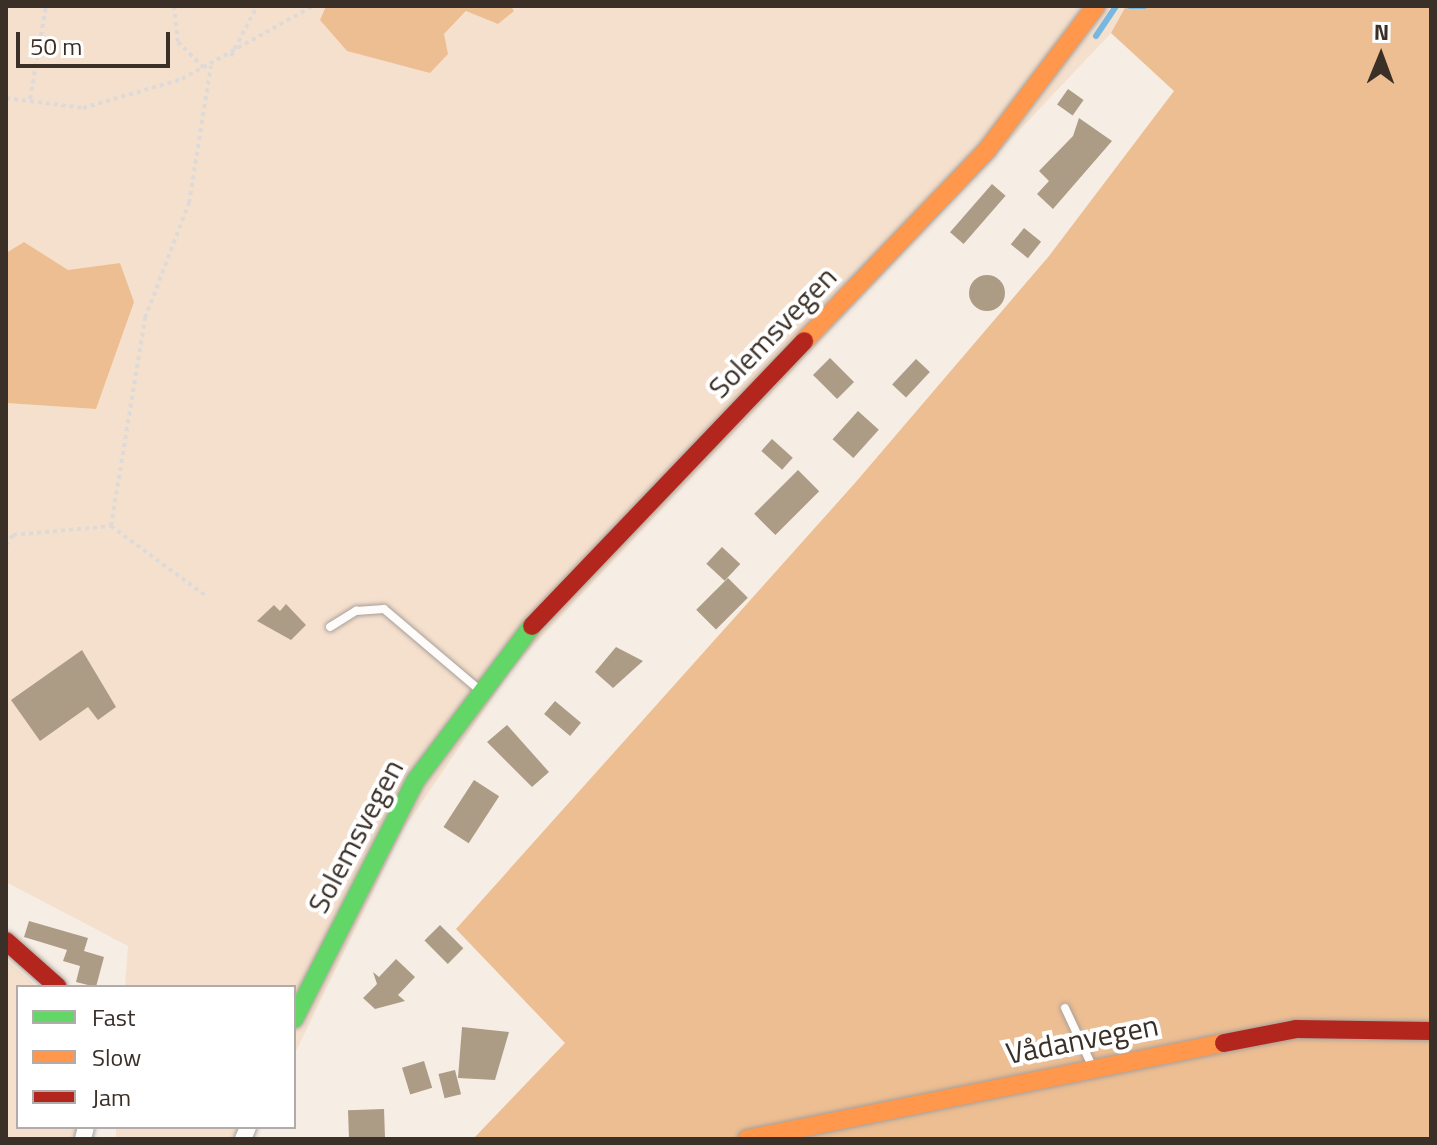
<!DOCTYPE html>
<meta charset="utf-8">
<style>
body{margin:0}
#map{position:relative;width:1437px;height:1145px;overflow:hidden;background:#f6ede4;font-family:"Titillium Web",sans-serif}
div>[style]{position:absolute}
.green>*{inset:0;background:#f5e0cd;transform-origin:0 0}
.forest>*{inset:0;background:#edbe92}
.stream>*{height:6px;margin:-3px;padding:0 3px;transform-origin:3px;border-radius:3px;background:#77b8e1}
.building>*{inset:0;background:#ad9c85;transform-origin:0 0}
.round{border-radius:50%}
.path>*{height:4px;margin-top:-2px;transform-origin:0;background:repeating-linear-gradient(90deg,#dddad8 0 4px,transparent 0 8px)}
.roads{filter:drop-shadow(0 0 2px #a89f98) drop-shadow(0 0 2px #a89f98)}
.lane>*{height:8px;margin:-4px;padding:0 4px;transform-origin:4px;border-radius:4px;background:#fefcfb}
.street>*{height:16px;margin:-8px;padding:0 8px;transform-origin:8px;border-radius:8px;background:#fefcfb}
.fast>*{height:18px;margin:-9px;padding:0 9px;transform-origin:9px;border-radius:9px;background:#63d668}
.slow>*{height:18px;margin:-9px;padding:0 9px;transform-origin:9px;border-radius:9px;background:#ff974d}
.jam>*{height:18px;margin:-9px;padding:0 9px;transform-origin:9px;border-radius:9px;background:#b3261e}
span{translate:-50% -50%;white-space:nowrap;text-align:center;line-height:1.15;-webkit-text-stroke:8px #fff;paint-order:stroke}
.street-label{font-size:30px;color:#3b3027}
.frame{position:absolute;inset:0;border:8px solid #3b3027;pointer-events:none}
.legend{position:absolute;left:16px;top:985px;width:280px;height:144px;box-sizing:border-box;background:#fff;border:2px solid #b1aca9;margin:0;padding:10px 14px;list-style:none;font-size:24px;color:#3b3027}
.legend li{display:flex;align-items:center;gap:16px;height:40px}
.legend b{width:40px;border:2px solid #b1aca9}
.north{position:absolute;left:1341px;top:16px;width:80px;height:80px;-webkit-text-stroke:6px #fff;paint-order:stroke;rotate:1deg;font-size:22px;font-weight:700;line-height:32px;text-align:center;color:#3b3027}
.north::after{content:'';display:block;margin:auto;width:28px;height:36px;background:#3b3027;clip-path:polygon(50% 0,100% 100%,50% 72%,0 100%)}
.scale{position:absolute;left:16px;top:32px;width:154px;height:36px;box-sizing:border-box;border:4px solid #3b3027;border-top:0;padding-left:10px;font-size:24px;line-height:28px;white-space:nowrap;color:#3b3027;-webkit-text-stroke:6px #fff;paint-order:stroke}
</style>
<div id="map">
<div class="green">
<div style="clip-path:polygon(6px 6px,326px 6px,320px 20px,444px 34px,467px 11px,514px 11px,511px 6px,1126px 6px,1111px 33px,514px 666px,403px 830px,294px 1055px,294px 987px,125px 987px,128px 946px,6px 882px,6px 403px,96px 409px,120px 263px,68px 271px,24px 242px,6px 253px)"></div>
<div style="clip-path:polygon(6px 959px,37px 987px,18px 987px,18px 1127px,76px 1127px,76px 1139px,6px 1139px)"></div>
<div style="left:116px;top:1127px;width:126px;height:12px"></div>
</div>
<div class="forest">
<div style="clip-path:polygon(326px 6px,511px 6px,514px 11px,498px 24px,466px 11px,444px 34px,448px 54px,430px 73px,347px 51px,320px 20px)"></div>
<div style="clip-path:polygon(1126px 6px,1431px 6px,1431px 1139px,473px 1139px,565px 1043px,456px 929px,855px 483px,1049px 256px,1174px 91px,1111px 33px)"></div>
<div style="clip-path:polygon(24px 242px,68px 270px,120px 263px,134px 302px,96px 409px,6px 403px,6px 253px)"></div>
</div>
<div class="stream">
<div style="left:1130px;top:6px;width:14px"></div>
<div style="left:1096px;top:36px;width:36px;rotate:-56deg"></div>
</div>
<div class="building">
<div style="left:1068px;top:89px;width:19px;height:19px;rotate:35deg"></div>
<div style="clip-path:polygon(1079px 118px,1112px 141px,1053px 209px,1037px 194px,1049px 181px,1039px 171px,1073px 136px)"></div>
<div style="left:992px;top:184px;width:18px;height:64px;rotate:41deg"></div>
<div style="left:1024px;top:228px;width:22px;height:21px;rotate:39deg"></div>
<div class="round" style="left:969px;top:275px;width:36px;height:36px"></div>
<div style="left:830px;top:358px;width:34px;height:24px;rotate:45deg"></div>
<div style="left:916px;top:359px;width:19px;height:35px;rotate:43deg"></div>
<div style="left:858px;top:411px;width:28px;height:38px;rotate:42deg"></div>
<div style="left:772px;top:439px;width:28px;height:16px;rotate:42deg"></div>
<div style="left:798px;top:470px;width:30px;height:62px;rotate:45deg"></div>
<div style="left:722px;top:547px;width:25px;height:23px;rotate:43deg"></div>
<div style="left:728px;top:578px;width:28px;height:45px;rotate:45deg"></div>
<div style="clip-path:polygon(286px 604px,306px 625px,291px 640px,257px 621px,274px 605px,280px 611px)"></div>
<div style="clip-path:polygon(616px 647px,643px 661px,613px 688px,595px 672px)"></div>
<div style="clip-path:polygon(82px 650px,116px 707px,98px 720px,88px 707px,40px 741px,11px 700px)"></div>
<div style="left:555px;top:701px;width:34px;height:17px;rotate:40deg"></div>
<div style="clip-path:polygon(507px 725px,549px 772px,532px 787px,487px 742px)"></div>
<div style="left:474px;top:780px;width:30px;height:56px;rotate:33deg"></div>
<div style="clip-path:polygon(29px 921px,88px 938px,84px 951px,104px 957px,96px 987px,76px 982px,80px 966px,63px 961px,67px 950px,24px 937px)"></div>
<div style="left:440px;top:925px;width:33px;height:22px;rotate:45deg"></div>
<div style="clip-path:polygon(396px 959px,415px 977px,398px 995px,405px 1001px,375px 1009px,363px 998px,377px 984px,373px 972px,379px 977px)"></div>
<div style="clip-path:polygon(462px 1027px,509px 1032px,495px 1080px,458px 1078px)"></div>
<div style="left:424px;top:1061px;width:28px;height:23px;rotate:73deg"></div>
<div style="left:455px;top:1070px;width:25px;height:17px;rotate:76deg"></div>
<div style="left:384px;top:1109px;width:30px;height:36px;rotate:88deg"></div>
</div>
<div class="path">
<div style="left:174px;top:6px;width:36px;rotate:84deg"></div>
<div style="left:178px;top:42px;width:37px;rotate:45deg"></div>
<div style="left:231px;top:56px;width:56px;rotate:-62.5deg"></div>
<div style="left:6px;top:98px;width:78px;rotate:7.4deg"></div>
<div style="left:83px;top:108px;width:103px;rotate:-16.3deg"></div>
<div style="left:182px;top:79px;width:150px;rotate:-29.1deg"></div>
<div style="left:30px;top:99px;width:94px;rotate:-80.2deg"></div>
<div style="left:111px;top:526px;width:117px;rotate:36.3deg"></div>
<div style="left:6px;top:545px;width:12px;rotate:-55deg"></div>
<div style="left:13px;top:535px;width:98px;rotate:-5.2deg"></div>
<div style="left:111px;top:526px;width:211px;rotate:-80.7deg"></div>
<div style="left:145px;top:318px;width:123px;rotate:-69.1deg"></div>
<div style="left:189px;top:203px;width:139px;rotate:-80.9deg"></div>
</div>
<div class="roads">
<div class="lane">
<div style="left:330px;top:627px;width:31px;rotate:-32deg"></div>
<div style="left:356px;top:611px;width:28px;rotate:-4deg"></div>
<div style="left:384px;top:609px;width:122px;rotate:40.3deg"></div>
<div style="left:1065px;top:1008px;width:64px;rotate:65deg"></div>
</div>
<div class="street">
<div style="left:83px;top:1139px;width:12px;rotate:-76deg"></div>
<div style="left:243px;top:1139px;width:13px;rotate:-67deg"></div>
</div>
<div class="fast">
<div style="left:294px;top:1019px;width:268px;rotate:-63deg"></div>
<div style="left:416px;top:780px;width:193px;rotate:-53deg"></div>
</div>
<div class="slow">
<div style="left:804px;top:341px;width:265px;rotate:-46.2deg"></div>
<div style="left:987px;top:150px;width:181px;rotate:-52.9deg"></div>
<div style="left:747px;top:1139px;width:487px;rotate:-11.4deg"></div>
</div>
<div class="jam">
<div style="left:532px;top:626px;width:394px;rotate:-46.3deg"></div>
<div style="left:6px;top:941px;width:69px;rotate:41.5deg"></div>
<div style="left:1224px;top:1043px;width:73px;rotate:-11deg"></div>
<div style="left:1296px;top:1029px;width:135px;rotate:0.8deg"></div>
</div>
</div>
<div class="street-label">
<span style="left:772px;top:332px;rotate:-46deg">Solemsvegen</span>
<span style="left:355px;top:836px;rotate:-62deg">Solemsvegen</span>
<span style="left:1082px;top:1039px;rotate:-11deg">Vådanvegen</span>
</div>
<div class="frame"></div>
<ul class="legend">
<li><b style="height:10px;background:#63d668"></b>Fast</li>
<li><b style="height:10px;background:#ff974d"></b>Slow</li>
<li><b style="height:10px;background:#b3261e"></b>Jam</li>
</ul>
<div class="north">N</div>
<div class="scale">50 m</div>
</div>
